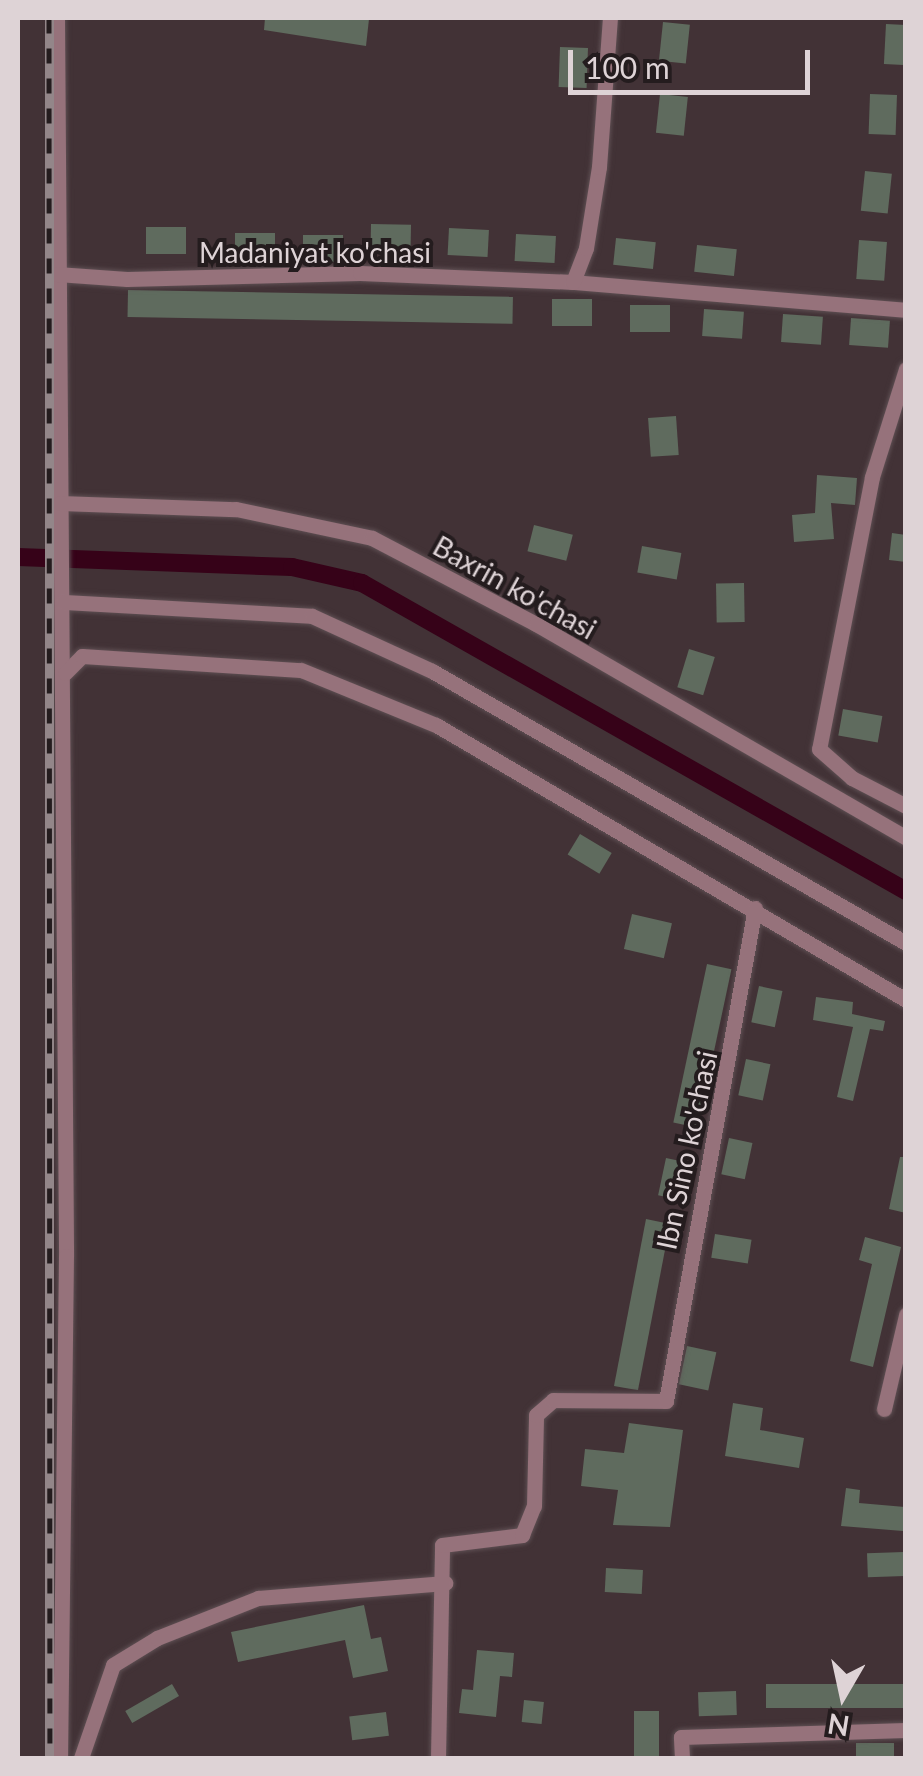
<!DOCTYPE html>
<style>
body{margin:0}
#map{position:relative;width:923px;height:1776px;overflow:hidden;background:#423236;font-family:Lato,sans-serif}
div>[style]{position:absolute}
.canal>*{height:18px;margin:-9px;padding:0 9px;transform-origin:9px;border-radius:9px;background:#360218}
.building>*{inset:0;background:#5f6b5e;transform-origin:0 0}
.roads{filter:drop-shadow(0 0 2px #5e4f53) drop-shadow(0 0 2px #5e4f53)}
.minor>*{height:15px;margin:-7.5px;padding:0 7.5px;transform-origin:7.5px;border-radius:7.5px;background:#96727b}
.rail>*{height:9px;margin-top:-4.5px;transform-origin:0;background:repeating-linear-gradient(90deg,#241c1e 0 15px,#938689 0 30px);box-sizing:border-box;border-block:2px solid #938689}
span{translate:-50% -50%;white-space:nowrap;text-align:center;line-height:1.15;-webkit-text-stroke:8px #241c1e;paint-order:stroke}
.street-label{font-size:28px;color:#ded3d6}
.frame{position:absolute;inset:0;border:20px solid #ded3d6;pointer-events:none}
.north{position:absolute;left:793px;top:1646px;width:100px;height:100px;-webkit-text-stroke:8px #241c1e;paint-order:stroke;rotate:189deg;font-size:28px;font-weight:700;line-height:40px;text-align:center;color:#ded3d6}
.north::after{content:'';display:block;margin:auto;width:35px;height:45px;background:#ded3d6;clip-path:polygon(50% 0,100% 100%,50% 72%,0 100%)}
.scale{position:absolute;left:568px;top:50px;width:242px;height:45px;box-sizing:border-box;border:5px solid #ded3d6;border-top:0;padding-left:12px;font-size:30px;line-height:35px;white-space:nowrap;color:#ded3d6;-webkit-text-stroke:8px #241c1e;paint-order:stroke}
</style>
<div id="map">
<div class="canal">
<div style="left:18px;top:557px;width:274px;rotate:2.1deg"></div>
<div style="left:292px;top:567px;width:72px;rotate:12.9deg"></div>
<div style="left:362px;top:583px;width:625px;rotate:29.52deg"></div>
</div>
<div class="building">
<div style="clip-path:polygon(265px 18px,369px 19px,366px 46px,264px 30px)"></div>
<div style="left:663px;top:22px;width:27px;height:39px;rotate:6deg"></div>
<div style="left:886px;top:24px;width:20px;height:40px;rotate:3deg"></div>
<div style="left:560px;top:47px;width:28px;height:40px;rotate:2deg"></div>
<div style="left:660px;top:94px;width:28px;height:39px;rotate:6deg"></div>
<div style="left:870px;top:94px;width:27px;height:40px;rotate:2deg"></div>
<div style="left:865px;top:171px;width:27px;height:40px;rotate:6deg"></div>
<div style="left:371px;top:224px;width:40px;height:27px;rotate:1deg"></div>
<div style="left:146px;top:227px;width:40px;height:27px"></div>
<div style="left:449px;top:228px;width:40px;height:27px;rotate:3deg"></div>
<div style="left:235px;top:233px;width:40px;height:27px"></div>
<div style="left:516px;top:234px;width:40px;height:27px;rotate:3deg"></div>
<div style="left:303px;top:235px;width:40px;height:27px"></div>
<div style="left:616px;top:238px;width:40px;height:27px;rotate:6deg"></div>
<div style="left:859px;top:240px;width:28px;height:39px;rotate:4deg"></div>
<div style="left:697px;top:245px;width:40px;height:27px;rotate:6deg"></div>
<div style="left:128px;top:290px;width:385px;height:27px;rotate:1deg"></div>
<div style="left:552px;top:299px;width:40px;height:27px"></div>
<div style="left:630px;top:305px;width:40px;height:27px"></div>
<div style="left:704px;top:309px;width:40px;height:27px;rotate:4deg"></div>
<div style="left:783px;top:314px;width:40px;height:28px;rotate:4deg"></div>
<div style="left:851px;top:318px;width:39px;height:27px;rotate:4deg"></div>
<div style="left:676px;top:416px;width:39px;height:28px;rotate:86deg"></div>
<div style="clip-path:polygon(817px 475px,857px 478px,855px 505px,831px 503px,834px 539px,794px 542px,792px 515px,815px 513px)"></div>
<div style="left:534px;top:525px;width:40px;height:27px;rotate:14deg"></div>
<div style="clip-path:polygon(892px 533px,906px 535px,906px 562px,889px 560px)"></div>
<div style="left:642px;top:546px;width:40px;height:27px;rotate:10deg"></div>
<div style="left:744px;top:583px;width:39px;height:28px;rotate:89deg"></div>
<div style="left:689px;top:649px;width:27px;height:40px;rotate:17deg"></div>
<div style="left:843px;top:709px;width:40px;height:27px;rotate:10deg"></div>
<div style="left:580px;top:834px;width:37px;height:24px;rotate:31deg"></div>
<div style="left:632px;top:914px;width:41px;height:36px;rotate:13deg"></div>
<div style="left:707px;top:964px;width:25px;height:162px;rotate:12deg"></div>
<div style="left:759px;top:986px;width:24px;height:37px;rotate:12deg"></div>
<div style="clip-path:polygon(816px 997px,853px 1002px,852px 1014px,885px 1021px,883px 1031px,870px 1029px,853px 1101px,837px 1097px,853px 1027px,813px 1020px)"></div>
<div style="left:746px;top:1059px;width:25px;height:37px;rotate:12deg"></div>
<div style="left:729px;top:1138px;width:24px;height:37px;rotate:12deg"></div>
<div style="clip-path:polygon(900px 1157px,906px 1157px,906px 1213px,889px 1209px)"></div>
<div style="left:666px;top:1158px;width:24px;height:38px;rotate:12deg"></div>
<div style="clip-path:polygon(646px 1219px,670px 1224px,638px 1390px,631px 1389px,614px 1386px)"></div>
<div style="left:715px;top:1234px;width:37px;height:24px;rotate:9deg"></div>
<div style="clip-path:polygon(865px 1237px,901px 1247px,873px 1367px,850px 1361px,872px 1264px,859px 1260px)"></div>
<div style="left:687px;top:1346px;width:30px;height:39px;rotate:12deg"></div>
<div style="clip-path:polygon(733px 1403px,763px 1408px,760px 1430px,804px 1438px,799px 1468px,725px 1456px)"></div>
<div style="clip-path:polygon(629px 1423px,683px 1430px,670px 1527px,613px 1525px,618px 1490px,581px 1486px,585px 1449px,624px 1453px)"></div>
<div style="clip-path:polygon(846px 1488px,860px 1490px,859px 1503px,905px 1507px,903px 1531px,841px 1526px)"></div>
<div style="left:904px;top:1552px;width:24px;height:37px;rotate:88deg"></div>
<div style="left:606px;top:1568px;width:37px;height:24px;rotate:3deg"></div>
<div style="clip-path:polygon(364px 1605px,371px 1639px,381px 1637px,388px 1671px,353px 1678px,345px 1640px,238px 1662px,231px 1632px)"></div>
<div style="clip-path:polygon(477px 1650px,514px 1653px,512px 1677px,500px 1676px,496px 1717px,459px 1713px,462px 1689px,473px 1690px)"></div>
<div style="left:172px;top:1684px;width:14px;height:54px;rotate:60deg"></div>
<div style="left:906px;top:1684px;width:24px;height:140px;rotate:90deg"></div>
<div style="left:736px;top:1691px;width:24px;height:38px;rotate:88deg"></div>
<div style="left:524px;top:1700px;width:20px;height:22px;rotate:6deg"></div>
<div style="left:634px;top:1711px;width:25px;height:47px"></div>
<div style="left:386px;top:1712px;width:24px;height:37px;rotate:83deg"></div>
<div style="left:894px;top:1743px;width:15px;height:38px;rotate:90deg"></div>
</div>
<div class="roads">
<div class="minor">
<div style="left:57px;top:18px;width:1238px;rotate:89.58deg"></div>
<div style="left:66px;top:1256px;width:502px;rotate:90.68deg"></div>
<div style="left:57px;top:274px;width:70px;rotate:4.1deg"></div>
<div style="left:127px;top:279px;width:233px;rotate:-1.5deg"></div>
<div style="left:360px;top:273px;width:213px;rotate:2.4deg"></div>
<div style="left:573px;top:282px;width:334px;rotate:4.8deg"></div>
<div style="left:573px;top:282px;width:36px;rotate:-69deg"></div>
<div style="left:586px;top:248px;width:82px;rotate:-80.9deg"></div>
<div style="left:599px;top:167px;width:149px;rotate:-85.8deg"></div>
<div style="left:906px;top:369px;width:113px;rotate:107.5deg"></div>
<div style="left:872px;top:477px;width:277px;rotate:101deg"></div>
<div style="left:819px;top:749px;width:44px;rotate:41.3deg"></div>
<div style="left:852px;top:778px;width:61px;rotate:27.4deg"></div>
<div style="left:60px;top:503px;width:176px;rotate:2deg"></div>
<div style="left:236px;top:509px;width:139px;rotate:12deg"></div>
<div style="left:372px;top:538px;width:185px;rotate:27.7deg"></div>
<div style="left:536px;top:624px;width:427px;rotate:30deg"></div>
<div style="left:63px;top:602px;width:249px;rotate:3.2deg"></div>
<div style="left:312px;top:616px;width:132px;rotate:24.6deg"></div>
<div style="left:432px;top:671px;width:546px;rotate:29.85deg"></div>
<div style="left:65px;top:673px;width:24px;rotate:-45deg"></div>
<div style="left:82px;top:656px;width:219px;rotate:3.7deg"></div>
<div style="left:301px;top:670px;width:146px;rotate:22.2deg"></div>
<div style="left:436px;top:725px;width:545px;rotate:30.33deg"></div>
<div style="left:884px;top:1409px;width:97px;rotate:-76.8deg"></div>
<div style="left:81px;top:1758px;width:98px;rotate:-71deg"></div>
<div style="left:113px;top:1665px;width:52px;rotate:-31.5deg"></div>
<div style="left:157px;top:1638px;width:109px;rotate:-21.6deg"></div>
<div style="left:258px;top:1598px;width:188px;rotate:-4.6deg"></div>
<div style="left:438px;top:1758px;width:213px;rotate:-88.9deg"></div>
<div style="left:442px;top:1545px;width:81px;rotate:-7.1deg"></div>
<div style="left:522px;top:1535px;width:31px;rotate:-68deg"></div>
<div style="left:534px;top:1506px;width:91px;rotate:-88.7deg"></div>
<div style="left:536px;top:1415px;width:23px;rotate:-41deg"></div>
<div style="left:553px;top:1400px;width:113px;rotate:0.5deg"></div>
<div style="left:666px;top:1401px;width:501px;rotate:-79.77deg"></div>
<div style="left:682px;top:1758px;width:21px;rotate:-93deg"></div>
<div style="left:681px;top:1737px;width:225px;rotate:-1.8deg"></div>
</div>
</div>
<div class="rail">
<div style="left:49px;top:18px;width:1740px;rotate:89.97deg"></div>
</div>
<div class="street-label">
<span style="left:315px;top:252px">Madaniyat ko'chasi</span>
<span style="left:515px;top:587px;rotate:29deg">Baxrin ko'chasi</span>
<span style="left:686px;top:1150px;rotate:-78deg">Ibn Sino ko'chasi</span>
</div>
<div class="frame"></div>
<div class="north">N</div>
<div class="scale">100 m</div>
</div>
